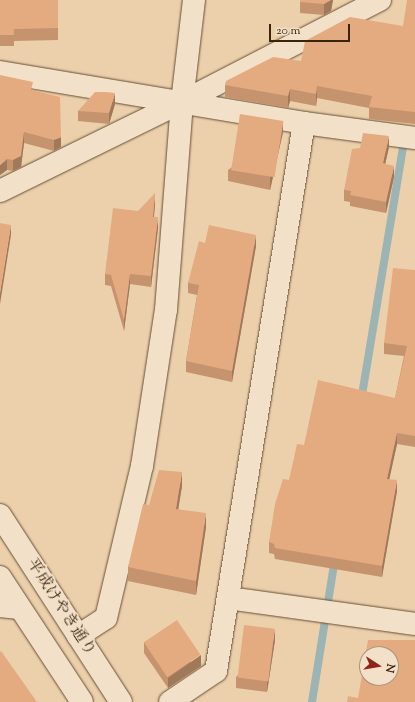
<!DOCTYPE html>
<meta charset="utf-8">
<style>
body{margin:0}
#map{position:relative;width:415px;height:702px;overflow:hidden;background:#ecd0ab;font-family:"Sorts Mill Goudy","Noto Serif JP",serif}
div>[style]{position:absolute}
.stream>*{height:8px;margin:-4px;padding:0 4px;transform-origin:4px;border-radius:4px;background:#9db4b4}
.roads{filter:drop-shadow(0 0 1px #664f34) drop-shadow(0 0 1px #664f34)}
.minor>*{height:22px;margin:-11px;padding:0 11px;transform-origin:11px;border-radius:11px;background:#f3e0c8}
.tertiary>*{height:22px;margin:-11px;padding:0 11px;transform-origin:11px;border-radius:11px;background:#f3e0c8}
.wall>*{inset:0;background:#c5936e}
.shaded-wall>*{inset:0;background:#a0785a}
.building>*{inset:0;background:#e5ab80;transform-origin:0 0}
span{translate:-50% -50%;white-space:nowrap;text-align:center;line-height:1.15;-webkit-text-stroke:4px #f3e0c8;paint-order:stroke}
.street-label{font-size:16px;color:#3a240c}
.north{position:absolute;left:359px;top:646px;width:40px;height:40px;box-sizing:border-box;background:#f3e0c8;border:1px solid #a9957d;border-radius:50%;rotate:102deg;font-size:11px;font-weight:700;line-height:16px;text-align:center;color:#3a240c}
.north::after{content:'';display:block;margin:auto;width:14px;height:18px;background:#8f2418;clip-path:polygon(50% 0,100% 100%,50% 72%,0 100%)}
.scale{position:absolute;left:269px;top:24px;width:81px;height:18px;box-sizing:border-box;border:2px solid #3a240c;border-top:0;padding-left:5px;font-size:12px;line-height:14px;white-space:nowrap;color:#3a240c;-webkit-text-stroke:3px #f3e0c8;paint-order:stroke}
</style>
<div id="map">
<div class="stream">
<div style="left:361px;top:401px;width:265px;rotate:-80.6deg"></div>
<div style="left:312px;top:702px;width:145px;rotate:-80.9deg"></div>
</div>
<div class="roads">
<div class="minor">
<div style="left:0;top:72px;width:308px;rotate:9.5deg"></div>
<div style="left:304px;top:123px;width:112px;rotate:7.7deg"></div>
<div style="left:0;top:191px;width:203px;rotate:-26.1deg"></div>
<div style="left:182px;top:102px;width:223px;rotate:-27.3deg"></div>
<div style="left:0;top:606px;width:19px;rotate:6deg"></div>
<div style="left:78px;top:636px;width:33px;rotate:-33deg"></div>
<div style="left:106px;top:618px;width:156px;rotate:-76.7deg"></div>
<div style="left:142px;top:466px;width:158px;rotate:-81.3deg"></div>
<div style="left:166px;top:310px;width:209px;rotate:-85.6deg"></div>
<div style="left:182px;top:102px;width:103px;rotate:-83.3deg"></div>
<div style="left:170px;top:702px;width:55px;rotate:-34deg"></div>
<div style="left:216px;top:671px;width:555px;rotate:-80.88deg"></div>
</div>
<div class="tertiary">
<div style="left:0;top:515px;width:223px;rotate:57.1deg"></div>
<div style="left:0;top:577px;width:149px;rotate:56.7deg"></div>
<div style="left:228px;top:598px;width:189px;rotate:7.9deg"></div>
</div>
</div>
<div class="wall">
<div style="clip-path:polygon(0 0,58px 28px,58px 40px,14px 41px,14px 46px,0 46px)"></div>
<div style="clip-path:polygon(300px 0,333px 0,331px 11px,324px 15px,300px 13px)"></div>
<div style="clip-path:polygon(415px 0,415px 124px,369px 119px,369px 108px,317px 98px,316px 106px,290px 101px,288px 108px,225px 97px,225px 85px,301px 61px,403px 26px)"></div>
<div style="clip-path:polygon(33px 91px,61px 147px,54px 151px,24px 143px,21px 167px,13px 171px,7px 170px,0 175px)"></div>
<div style="clip-path:polygon(115px 104px,109px 124px,78px 121px,78px 111px)"></div>
<div style="clip-path:polygon(283px 132px,270px 190px,228px 181px,228px 170px)"></div>
<div style="clip-path:polygon(389px 147px,385px 164px,394px 177px,386px 213px,350px 206px,350px 202px,344px 201px,344px 190px)"></div>
<div style="clip-path:polygon(155px 204px,154px 217px,158px 228px,151px 287px,130px 284px,124px 331px,111px 286px,105px 285px,105px 274px,138px 211px)"></div>
<div style="clip-path:polygon(205px 243px,256px 246px,232px 382px,186px 372px,186px 361px,197px 295px,188px 293px,188px 283px)"></div>
<div style="clip-path:polygon(415px 270px,415px 447px,397px 444px,389px 479px,397px 491px,382px 577px,275px 559px,274px 554px,269px 553px,269px 542px,289px 480px,304px 445px,395px 398px,404px 356px,384px 354px,384px 343px)"></div>
<div style="clip-path:polygon(182px 486px,178px 509px,206px 527px,196px 595px,128px 581px,128px 567px,149px 505px)"></div>
<div style="clip-path:polygon(275px 640px,267px 692px,236px 688px,236px 677px)"></div>
<div style="clip-path:polygon(144px 642px,201px 666px,168px 688px,144px 653px)"></div>
</div>
<div class="shaded-wall">
<div style="clip-path:polygon(331px 0,333px 0,331px 11px,324px 15px,324px 4px)"></div>
<div style="clip-path:polygon(317px 86px,317px 98px,316px 106px,316px 94px)"></div>
<div style="clip-path:polygon(290px 89px,290px 101px,288px 108px,288px 96px)"></div>
<div style="clip-path:polygon(115px 93px,115px 104px,109px 124px,109px 113px)"></div>
<div style="clip-path:polygon(283px 121px,283px 132px,270px 190px,270px 179px)"></div>
<div style="clip-path:polygon(24px 132px,24px 143px,21px 167px,13px 171px,13px 160px)"></div>
<div style="clip-path:polygon(389px 136px,389px 147px,383px 174px,383px 163px)"></div>
<div style="clip-path:polygon(61px 137px,61px 147px,54px 151px,54px 140px)"></div>
<div style="clip-path:polygon(7px 159px,7px 170px,0 175px,0 165px)"></div>
<div style="clip-path:polygon(394px 166px,394px 177px,386px 213px,386px 202px)"></div>
<div style="clip-path:polygon(155px 193px,155px 204px,153px 227px,153px 217px)"></div>
<div style="clip-path:polygon(158px 217px,158px 228px,151px 287px,151px 276px)"></div>
<div style="clip-path:polygon(11px 225px,11px 235px,0 304px,0 293px)"></div>
<div style="clip-path:polygon(256px 235px,256px 246px,232px 382px,232px 371px)"></div>
<div style="clip-path:polygon(130px 274px,130px 284px,124px 331px,124px 320px)"></div>
<div style="clip-path:polygon(397px 433px,397px 444px,387px 490px,387px 479px)"></div>
<div style="clip-path:polygon(182px 472px,182px 486px,176px 523px,176px 509px)"></div>
<div style="clip-path:polygon(397px 480px,397px 491px,382px 577px,382px 566px)"></div>
<div style="clip-path:polygon(206px 513px,206px 527px,196px 595px,196px 581px)"></div>
<div style="clip-path:polygon(275px 629px,275px 640px,267px 692px,267px 682px)"></div>
<div style="clip-path:polygon(201px 655px,201px 666px,168px 688px,168px 678px)"></div>
</div>
<div class="building">
<div style="clip-path:polygon(0 0,58px 0,58px 28px,14px 29px,14px 35px,0 35px)"></div>
<div style="clip-path:polygon(300px 0,331px 0,324px 4px,300px 2px)"></div>
<div style="clip-path:polygon(407px 0,415px 0,415px 112px,369px 107px,372px 96px,317px 86px,316px 94px,290px 89px,288px 96px,225px 85px,226px 81px,273px 57px,301px 61px,305px 41px,350px 17px,403px 26px)"></div>
<div style="clip-path:polygon(0 75px,33px 82px,31px 90px,60px 97px,61px 137px,54px 140px,24px 132px,21px 156px,13px 160px,7px 159px,0 165px)"></div>
<div style="clip-path:polygon(95px 92px,106px 92px,115px 93px,109px 113px,78px 111px)"></div>
<div style="left:240px;top:114px;width:44px;height:57px;rotate:9deg"></div>
<div style="clip-path:polygon(363px 133px,389px 136px,383px 163px,394px 166px,386px 202px,350px 195px,351px 191px,344px 190px,352px 149px,360px 148px)"></div>
<div style="clip-path:polygon(155px 193px,153px 217px,158px 217px,151px 276px,130px 274px,124px 320px,111px 275px,105px 274px,113px 208px,138px 211px)"></div>
<div style="clip-path:polygon(0 223px,11px 225px,0 293px)"></div>
<div style="clip-path:polygon(209px 225px,256px 235px,232px 371px,186px 361px,199px 285px,188px 283px,199px 241px,205px 243px)"></div>
<div style="clip-path:polygon(393px 268px,415px 270px,415px 436px,397px 433px,387px 479px,397px 480px,382px 566px,275px 548px,274px 544px,269px 542px,275px 504px,283px 479px,289px 480px,297px 444px,304px 445px,318px 380px,395px 398px,407px 346px,384px 343px)"></div>
<div style="clip-path:polygon(159px 470px,182px 472px,176px 509px,206px 513px,196px 581px,128px 567px,143px 504px,149px 505px)"></div>
<div style="left:177px;top:620px;width:42px;height:40px;rotate:56deg"></div>
<div style="left:244px;top:625px;width:31px;height:53px;rotate:7deg"></div>
<div style="clip-path:polygon(evenodd,368px 640px,415px 640px,415px 702px,347px 702px,348px 696px,358px 698px,368px 640px,367px 654px,391px 654px,391px 678px,367px 678px,367px 654px)"></div>
<div style="clip-path:polygon(1px 651px,37px 702px,0 702px,0 652px)"></div>
</div>
<div class="street-label">
<span style="left:60px;top:608px;rotate:57deg">平成けやき通り</span>
</div>
<div class="north">N</div>
<div class="scale">20 m</div>
</div>
